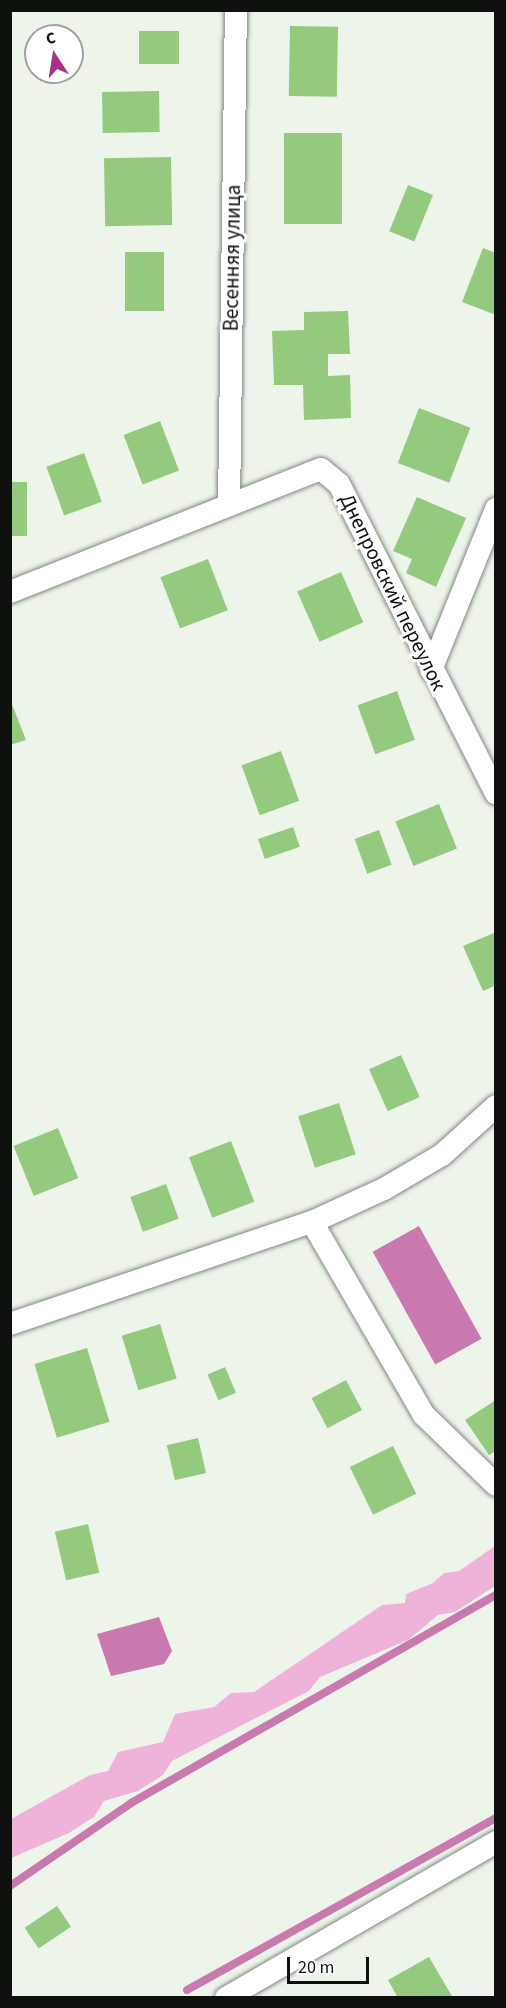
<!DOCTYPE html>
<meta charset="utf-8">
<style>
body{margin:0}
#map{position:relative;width:506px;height:2008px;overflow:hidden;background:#edf5eb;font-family:"Source Sans 3",sans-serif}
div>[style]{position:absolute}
.green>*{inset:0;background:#efb3d9}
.water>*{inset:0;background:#c979ae;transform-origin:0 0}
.stream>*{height:8px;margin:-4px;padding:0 4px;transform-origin:4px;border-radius:4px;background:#c979ae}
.building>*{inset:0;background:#93ca7d;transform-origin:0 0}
.roads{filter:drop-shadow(0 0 2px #828980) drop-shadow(0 0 2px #828980)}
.street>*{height:22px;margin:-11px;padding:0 11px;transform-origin:11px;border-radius:11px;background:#fff}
span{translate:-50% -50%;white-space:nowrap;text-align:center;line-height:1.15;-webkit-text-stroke:6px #fff;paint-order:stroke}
.street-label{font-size:21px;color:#0f110e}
.frame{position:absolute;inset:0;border:12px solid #0f110e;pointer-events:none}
.north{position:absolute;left:24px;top:24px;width:60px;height:60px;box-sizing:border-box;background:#fff;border:2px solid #9fa09f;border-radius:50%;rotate:348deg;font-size:16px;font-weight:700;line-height:24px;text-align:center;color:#0f110e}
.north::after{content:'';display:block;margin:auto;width:21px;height:27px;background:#a93188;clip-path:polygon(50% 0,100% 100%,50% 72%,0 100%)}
.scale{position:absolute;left:287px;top:1957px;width:82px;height:27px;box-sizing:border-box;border:3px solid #0f110e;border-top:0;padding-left:8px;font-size:18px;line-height:21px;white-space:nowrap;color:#0f110e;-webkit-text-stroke:4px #fff;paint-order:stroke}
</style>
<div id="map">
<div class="green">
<div style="clip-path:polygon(495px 1546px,495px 1586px,455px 1612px,438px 1615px,408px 1640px,320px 1677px,309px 1691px,172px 1761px,163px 1775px,138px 1791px,104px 1801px,94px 1817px,69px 1833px,11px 1858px,11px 1819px,90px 1775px,108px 1771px,118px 1752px,163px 1742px,175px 1714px,214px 1707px,231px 1693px,254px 1692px,382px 1605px,405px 1603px,406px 1594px,433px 1583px,444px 1573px,459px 1571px)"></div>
</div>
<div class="water">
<div style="left:419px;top:1226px;width:129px;height:53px;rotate:61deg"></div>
<div style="clip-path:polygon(159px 1617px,172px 1651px,164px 1664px,111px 1676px,97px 1634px)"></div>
</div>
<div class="stream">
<div style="left:10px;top:1886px;width:147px;rotate:-34.4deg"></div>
<div style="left:131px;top:1803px;width:420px;rotate:-29.7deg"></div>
<div style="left:187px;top:1990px;width:354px;rotate:-29.1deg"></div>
</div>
<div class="building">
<div style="left:290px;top:26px;width:48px;height:70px;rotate:1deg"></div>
<div style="left:139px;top:31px;width:40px;height:33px"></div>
<div style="left:159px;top:91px;width:41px;height:57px;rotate:89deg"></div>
<div style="left:284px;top:133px;width:58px;height:91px"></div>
<div style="left:171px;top:157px;width:68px;height:67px;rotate:89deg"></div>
<div style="left:408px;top:185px;width:27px;height:50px;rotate:22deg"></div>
<div style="clip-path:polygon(483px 248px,496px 253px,496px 315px,462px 302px)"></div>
<div style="left:125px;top:252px;width:39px;height:59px"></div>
<div style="clip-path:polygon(348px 311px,350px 354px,328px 354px,328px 376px,350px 375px,351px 418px,304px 420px,303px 385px,274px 385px,272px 331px,304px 330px,304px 312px)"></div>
<div style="left:419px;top:408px;width:55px;height:59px;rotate:21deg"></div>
<div style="left:160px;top:421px;width:53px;height:39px;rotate:69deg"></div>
<div style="left:84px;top:453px;width:52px;height:40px;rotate:70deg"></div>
<div style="left:10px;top:482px;width:17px;height:54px"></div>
<div style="clip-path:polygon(417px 497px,466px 518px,436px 587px,406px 573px,412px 559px,393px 551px)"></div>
<div style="left:208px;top:559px;width:55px;height:51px;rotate:69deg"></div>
<div style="left:341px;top:572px;width:55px;height:48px;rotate:66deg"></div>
<div style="left:397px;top:691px;width:52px;height:42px;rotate:70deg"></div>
<div style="clip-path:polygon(10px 699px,26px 740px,10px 745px)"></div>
<div style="left:281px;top:751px;width:53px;height:42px;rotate:70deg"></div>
<div style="left:439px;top:804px;width:48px;height:47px;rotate:68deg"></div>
<div style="left:293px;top:827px;width:21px;height:37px;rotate:71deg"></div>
<div style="left:379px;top:830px;width:37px;height:26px;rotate:70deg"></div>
<div style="clip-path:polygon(494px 933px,496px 985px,483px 991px,463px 946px)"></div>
<div style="left:401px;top:1055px;width:46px;height:35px;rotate:66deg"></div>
<div style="left:339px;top:1103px;width:54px;height:43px;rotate:72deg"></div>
<div style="left:58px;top:1128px;width:54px;height:48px;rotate:68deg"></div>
<div style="left:231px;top:1141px;width:65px;height:45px;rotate:69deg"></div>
<div style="left:166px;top:1184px;width:37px;height:38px;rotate:70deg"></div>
<div style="left:160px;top:1324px;width:57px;height:40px;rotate:73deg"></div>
<div style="left:87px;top:1348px;width:77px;height:55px;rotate:73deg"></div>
<div style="left:225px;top:1367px;width:28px;height:19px;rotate:67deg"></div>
<div style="left:346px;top:1380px;width:34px;height:39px;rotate:62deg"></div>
<div style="clip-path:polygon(496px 1400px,496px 1451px,489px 1455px,465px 1420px)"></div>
<div style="left:198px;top:1438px;width:36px;height:32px;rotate:77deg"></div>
<div style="left:393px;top:1446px;width:53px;height:48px;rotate:64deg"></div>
<div style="left:88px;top:1524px;width:50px;height:34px;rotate:77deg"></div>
<div style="left:57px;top:1906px;width:25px;height:39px;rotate:56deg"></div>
<div style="clip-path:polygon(429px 1957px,453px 1998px,398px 1998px,388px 1980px)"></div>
</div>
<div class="roads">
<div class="street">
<div style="left:229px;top:505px;width:495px;rotate:-89.2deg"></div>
<div style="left:10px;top:592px;width:334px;rotate:-21.6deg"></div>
<div style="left:321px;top:469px;width:23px;rotate:40deg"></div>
<div style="left:339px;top:484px;width:347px;rotate:63.1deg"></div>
<div style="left:431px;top:670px;width:174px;rotate:-68deg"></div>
<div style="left:312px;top:1222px;width:223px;rotate:59.9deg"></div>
<div style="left:424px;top:1415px;width:100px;rotate:44.2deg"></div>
<div style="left:10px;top:1324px;width:319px;rotate:-18.7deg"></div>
<div style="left:312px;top:1222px;width:79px;rotate:-24.6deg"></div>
<div style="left:384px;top:1189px;width:67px;rotate:-30.4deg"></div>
<div style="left:442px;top:1155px;width:73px;rotate:-42.2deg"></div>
<div style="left:226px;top:1998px;width:312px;rotate:-30deg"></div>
</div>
</div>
<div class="street-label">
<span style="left:232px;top:258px;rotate:-89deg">Весенняя улица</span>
<span style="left:393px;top:592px;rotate:64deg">Днепровский переулок</span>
</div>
<div class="frame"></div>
<div class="north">С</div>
<div class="scale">20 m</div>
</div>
